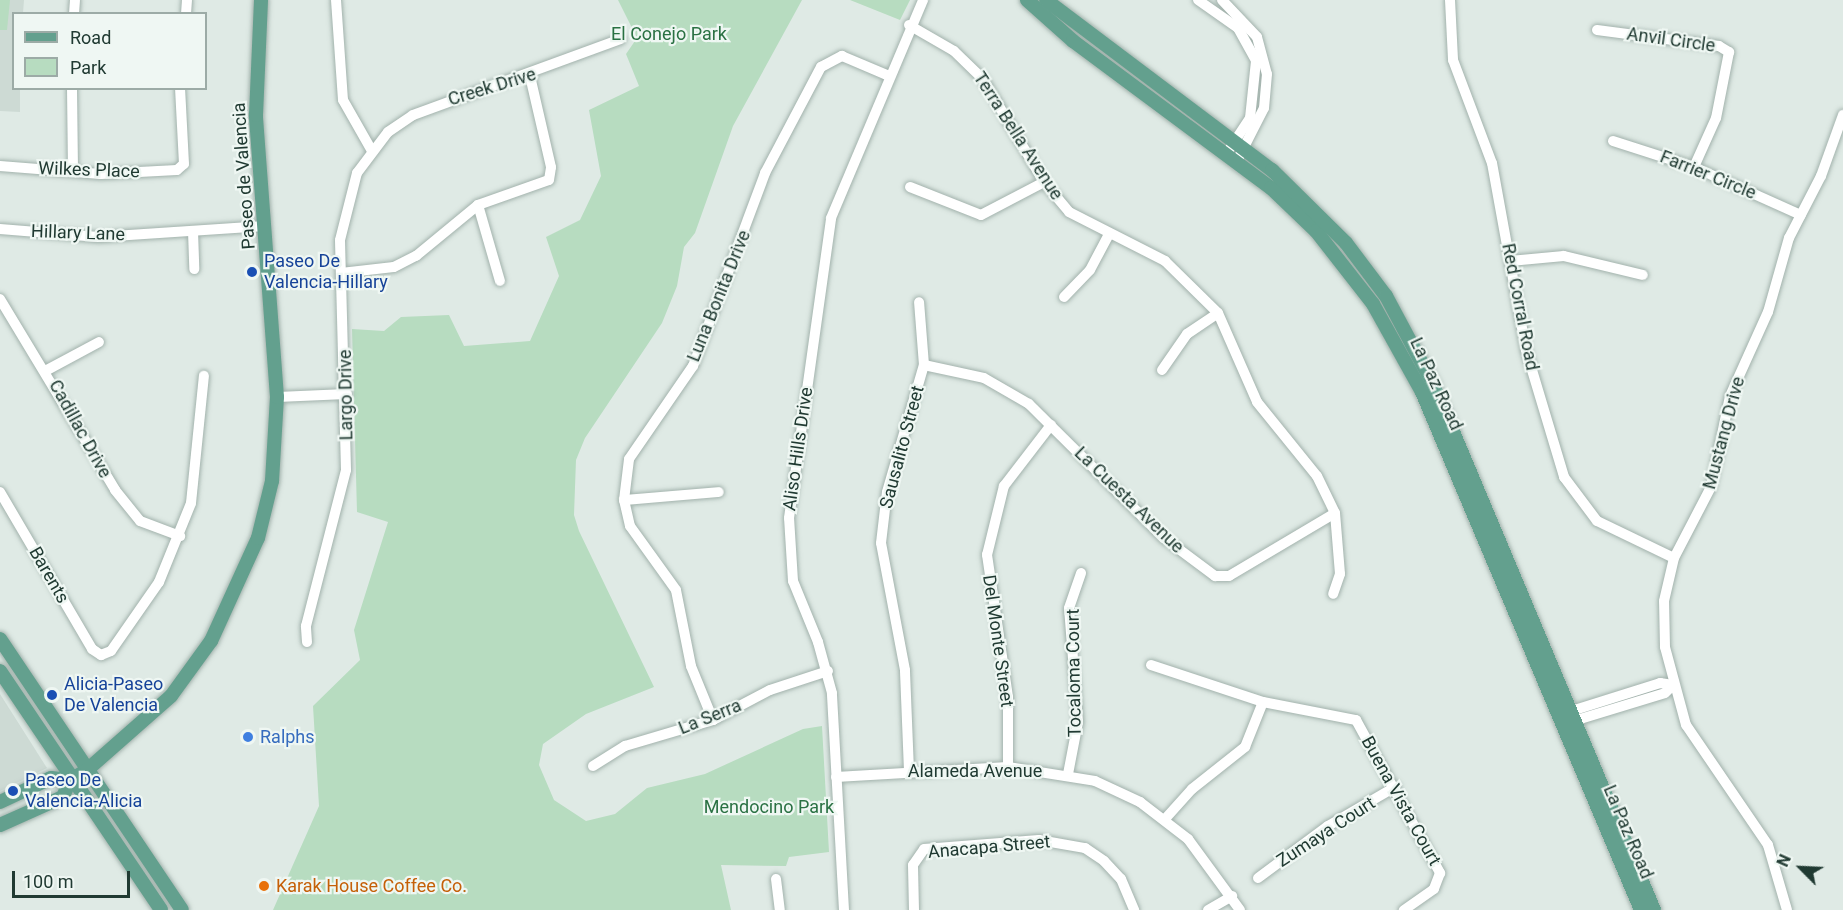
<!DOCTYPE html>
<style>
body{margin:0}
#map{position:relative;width:1843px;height:910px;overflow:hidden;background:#dfeae5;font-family:Roboto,sans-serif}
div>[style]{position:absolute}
.built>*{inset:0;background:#cddad4}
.green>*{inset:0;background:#b7dcc0}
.roads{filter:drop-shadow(0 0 2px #a2b2ac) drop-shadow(0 0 2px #a2b2ac)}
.minor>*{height:10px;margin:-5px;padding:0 5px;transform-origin:5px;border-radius:5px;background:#fff}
.major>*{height:14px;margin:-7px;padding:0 7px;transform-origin:7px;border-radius:7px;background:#63a08e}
.dots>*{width:16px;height:16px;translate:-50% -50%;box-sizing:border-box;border:3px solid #eff7f3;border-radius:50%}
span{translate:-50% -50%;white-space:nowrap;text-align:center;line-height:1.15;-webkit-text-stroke:4.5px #eff7f3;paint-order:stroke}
.park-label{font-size:18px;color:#2a7143}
.street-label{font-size:18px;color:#203a32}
.transit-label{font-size:18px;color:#164399}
.left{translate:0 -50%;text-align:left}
.shop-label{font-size:18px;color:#366cbe}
.food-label{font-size:18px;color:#c56008}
.legend{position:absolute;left:12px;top:12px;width:195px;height:78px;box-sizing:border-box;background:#eff7f3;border:2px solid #9caba6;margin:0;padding:8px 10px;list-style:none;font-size:18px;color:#203a32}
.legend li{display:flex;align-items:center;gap:12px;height:30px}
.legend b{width:30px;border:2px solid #9caba6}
.north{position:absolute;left:1771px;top:838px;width:60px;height:60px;-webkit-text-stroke:4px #eff7f3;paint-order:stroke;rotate:294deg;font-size:16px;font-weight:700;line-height:24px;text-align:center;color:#203a32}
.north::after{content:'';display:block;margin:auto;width:21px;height:27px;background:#203a32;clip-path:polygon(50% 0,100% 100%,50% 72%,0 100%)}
.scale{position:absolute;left:12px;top:871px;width:118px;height:27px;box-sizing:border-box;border:3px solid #203a32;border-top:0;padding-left:8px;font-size:18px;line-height:21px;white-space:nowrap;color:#203a32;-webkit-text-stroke:4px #eff7f3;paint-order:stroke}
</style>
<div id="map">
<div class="built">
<div style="clip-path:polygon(0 0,24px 0,23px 13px,14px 14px,14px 88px,20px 89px,20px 112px,0 111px)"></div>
<div style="clip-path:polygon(0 694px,47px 768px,0 791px)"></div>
</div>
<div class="green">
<div style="clip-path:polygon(0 0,10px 0,7px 30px,0 30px)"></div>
<div style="clip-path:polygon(618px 0,802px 0,733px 126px,695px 233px,684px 247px,677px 286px,662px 323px,585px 438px,576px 460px,574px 515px,579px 531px,654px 687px,586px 714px,543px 744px,539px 765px,554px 800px,586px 821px,615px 814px,647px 788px,705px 774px,803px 729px,822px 726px,829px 852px,789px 857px,786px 866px,721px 865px,731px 910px,273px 910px,319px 806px,313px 706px,360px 660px,354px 630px,388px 522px,357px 512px,352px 329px,384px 331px,401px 317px,449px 315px,464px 346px,530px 341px,559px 276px,546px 237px,580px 220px,601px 176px,589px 110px,639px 86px,626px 54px,637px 38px)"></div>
<div style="clip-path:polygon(850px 0,910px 0,900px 20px)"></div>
</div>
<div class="roads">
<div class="minor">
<div style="left:336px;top:0;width:100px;rotate:86deg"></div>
<div style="left:343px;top:100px;width:59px;rotate:60.4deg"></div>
<div style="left:1198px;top:0;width:49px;rotate:35deg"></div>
<div style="left:1238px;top:28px;width:38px;rotate:61deg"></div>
<div style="left:1256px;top:61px;width:57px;rotate:96deg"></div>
<div style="left:1250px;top:118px;width:42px;rotate:123.3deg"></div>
<div style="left:1222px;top:0;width:51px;rotate:46.6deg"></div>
<div style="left:1257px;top:37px;width:38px;rotate:75deg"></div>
<div style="left:1267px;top:74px;width:34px;rotate:95deg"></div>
<div style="left:1264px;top:108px;width:59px;rotate:117deg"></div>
<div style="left:1450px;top:0;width:60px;rotate:87.1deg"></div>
<div style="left:1453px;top:60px;width:110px;rotate:69.3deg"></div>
<div style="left:1492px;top:163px;width:190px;rotate:79.7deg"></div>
<div style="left:1526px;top:350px;width:133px;rotate:73.3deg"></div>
<div style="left:1564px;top:477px;width:55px;rotate:53.1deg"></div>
<div style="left:1597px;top:521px;width:85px;rotate:25.7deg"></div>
<div style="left:74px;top:14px;width:14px;rotate:-86deg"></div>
<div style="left:186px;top:14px;width:14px;rotate:-86deg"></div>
<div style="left:909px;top:25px;width:52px;rotate:30deg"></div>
<div style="left:954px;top:51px;width:40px;rotate:44deg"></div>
<div style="left:983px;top:79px;width:120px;rotate:59.4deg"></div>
<div style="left:1044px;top:182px;width:39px;rotate:50deg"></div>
<div style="left:1069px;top:212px;width:108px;rotate:27deg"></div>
<div style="left:1165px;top:261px;width:74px;rotate:44.5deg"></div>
<div style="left:1218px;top:313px;width:97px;rotate:66.3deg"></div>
<div style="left:1257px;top:402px;width:95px;rotate:51deg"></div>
<div style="left:1317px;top:476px;width:41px;rotate:64.1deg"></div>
<div style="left:1335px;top:513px;width:61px;rotate:85.3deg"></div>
<div style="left:1340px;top:574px;width:21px;rotate:109deg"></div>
<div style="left:1597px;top:30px;width:123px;rotate:7.5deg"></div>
<div style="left:1719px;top:46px;width:12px;rotate:31deg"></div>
<div style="left:1729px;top:52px;width:67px;rotate:101.1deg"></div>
<div style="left:1716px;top:118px;width:54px;rotate:114.2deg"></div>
<div style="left:72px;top:88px;width:84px;rotate:89.3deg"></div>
<div style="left:1613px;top:141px;width:85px;rotate:17.8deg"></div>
<div style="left:1694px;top:167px;width:117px;rotate:24.2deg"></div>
<div style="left:0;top:166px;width:101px;rotate:4.5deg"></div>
<div style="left:101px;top:174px;width:76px;rotate:-3deg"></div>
<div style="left:177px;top:170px;width:9px;rotate:-41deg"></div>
<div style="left:184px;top:164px;width:76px;rotate:-93deg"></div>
<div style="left:910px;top:187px;width:76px;rotate:21.5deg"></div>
<div style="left:981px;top:215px;width:71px;rotate:-27.6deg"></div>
<div style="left:478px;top:205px;width:79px;rotate:73.9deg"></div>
<div style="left:0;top:229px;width:99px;rotate:4.6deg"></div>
<div style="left:99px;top:237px;width:166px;rotate:-3.8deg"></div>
<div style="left:193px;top:231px;width:38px;rotate:88deg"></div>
<div style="left:1510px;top:261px;width:54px;rotate:-5.3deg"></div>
<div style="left:1564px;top:256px;width:81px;rotate:13.5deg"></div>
<div style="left:341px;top:273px;width:53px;rotate:-6.5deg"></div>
<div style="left:394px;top:267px;width:25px;rotate:-27deg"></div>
<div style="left:416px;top:256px;width:80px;rotate:-39.4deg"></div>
<div style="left:478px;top:205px;width:75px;rotate:-19.4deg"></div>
<div style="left:549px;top:180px;width:13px;rotate:-81deg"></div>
<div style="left:551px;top:167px;width:93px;rotate:-103deg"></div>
<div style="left:1064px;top:297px;width:37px;rotate:-46deg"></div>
<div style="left:1090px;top:270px;width:38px;rotate:-62deg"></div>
<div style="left:0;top:299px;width:223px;rotate:58.9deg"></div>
<div style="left:115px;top:490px;width:40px;rotate:51deg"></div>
<div style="left:140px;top:521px;width:43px;rotate:20.6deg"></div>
<div style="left:924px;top:365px;width:61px;rotate:12.2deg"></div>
<div style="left:984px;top:378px;width:52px;rotate:30deg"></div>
<div style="left:1029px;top:404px;width:190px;rotate:44.8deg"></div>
<div style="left:1164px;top:538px;width:64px;rotate:36.7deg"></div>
<div style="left:1215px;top:576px;width:14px"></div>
<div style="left:1229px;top:576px;width:123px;rotate:-30.7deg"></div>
<div style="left:47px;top:370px;width:59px;rotate:-28.3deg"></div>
<div style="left:1162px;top:370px;width:44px;rotate:-55.2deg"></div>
<div style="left:1187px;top:334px;width:37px;rotate:-34deg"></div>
<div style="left:277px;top:397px;width:70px;rotate:-2.5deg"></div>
<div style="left:0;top:492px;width:182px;rotate:59.6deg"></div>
<div style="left:92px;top:649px;width:11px;rotate:34deg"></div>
<div style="left:101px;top:655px;width:11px;rotate:-22deg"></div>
<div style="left:111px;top:651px;width:84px;rotate:-55.2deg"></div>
<div style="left:159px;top:582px;width:85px;rotate:-67.9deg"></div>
<div style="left:191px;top:503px;width:128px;rotate:-84.2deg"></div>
<div style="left:624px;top:500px;width:95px;rotate:-4.8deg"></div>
<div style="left:307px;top:642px;width:16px;rotate:-94deg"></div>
<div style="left:306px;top:626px;width:161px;rotate:-75.6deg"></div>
<div style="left:346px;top:470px;width:230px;rotate:-91.5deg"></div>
<div style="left:340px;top:240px;width:69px;rotate:-75.8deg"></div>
<div style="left:357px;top:173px;width:51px;rotate:-52.9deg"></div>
<div style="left:388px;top:132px;width:30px;rotate:-34deg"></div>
<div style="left:413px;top:115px;width:221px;rotate:-20.1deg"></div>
<div style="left:1151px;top:665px;width:118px;rotate:18.3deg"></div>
<div style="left:1263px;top:702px;width:95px;rotate:11deg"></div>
<div style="left:1356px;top:720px;width:175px;rotate:61.2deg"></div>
<div style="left:1440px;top:873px;width:17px;rotate:111deg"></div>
<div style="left:1434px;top:889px;width:37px;rotate:145deg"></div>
<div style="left:1565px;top:713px;width:100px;rotate:-17.5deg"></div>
<div style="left:1660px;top:683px;width:13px;rotate:9deg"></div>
<div style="left:713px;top:720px;width:58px;rotate:-112.2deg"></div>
<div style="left:691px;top:666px;width:77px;rotate:-101.2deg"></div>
<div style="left:676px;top:590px;width:79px;rotate:-125.7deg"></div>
<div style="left:630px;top:526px;width:27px;rotate:-103deg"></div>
<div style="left:624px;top:500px;width:41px;rotate:-83deg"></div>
<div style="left:629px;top:459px;width:113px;rotate:-55.5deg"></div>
<div style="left:693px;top:366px;width:206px;rotate:-69.5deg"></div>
<div style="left:765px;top:173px;width:120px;rotate:-62.2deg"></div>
<div style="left:821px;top:67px;width:24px;rotate:-28deg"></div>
<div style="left:842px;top:56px;width:49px;rotate:22.9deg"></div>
<div style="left:1567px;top:723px;width:102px;rotate:-17deg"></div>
<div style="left:1665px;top:693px;width:11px;rotate:-45deg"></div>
<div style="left:593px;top:766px;width:38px;rotate:-32deg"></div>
<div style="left:625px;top:746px;width:92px;rotate:-16.5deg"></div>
<div style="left:713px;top:720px;width:64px;rotate:-27.8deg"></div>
<div style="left:770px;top:690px;width:61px;rotate:-18.1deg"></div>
<div style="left:1008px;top:767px;width:70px;rotate:-90deg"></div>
<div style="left:1008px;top:697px;width:144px;rotate:-98.4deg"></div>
<div style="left:987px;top:555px;width:71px;rotate:-76.2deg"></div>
<div style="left:1004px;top:486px;width:77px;rotate:-52.4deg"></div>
<div style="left:909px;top:771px;width:101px;rotate:-92.3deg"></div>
<div style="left:905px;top:670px;width:129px;rotate:-100.7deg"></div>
<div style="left:881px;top:543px;width:51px;rotate:-83.3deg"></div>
<div style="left:887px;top:492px;width:132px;rotate:-73.8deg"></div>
<div style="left:924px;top:365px;width:63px;rotate:-94.5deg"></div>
<div style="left:1068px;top:774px;width:53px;rotate:-79.1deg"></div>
<div style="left:1078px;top:722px;width:114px;rotate:-94.5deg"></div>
<div style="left:1069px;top:608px;width:37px;rotate:-71deg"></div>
<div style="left:836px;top:777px;width:172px;rotate:-3.3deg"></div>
<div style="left:1008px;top:767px;width:88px;rotate:9.1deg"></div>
<div style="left:1095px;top:781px;width:50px;rotate:25deg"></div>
<div style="left:1140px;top:802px;width:61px;rotate:37.6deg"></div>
<div style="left:1188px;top:839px;width:88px;rotate:53.8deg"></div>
<div style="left:1165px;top:819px;width:40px;rotate:-48deg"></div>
<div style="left:1192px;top:789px;width:68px;rotate:-38.4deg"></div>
<div style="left:1245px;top:747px;width:48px;rotate:-68.2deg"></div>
<div style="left:1258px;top:878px;width:87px;rotate:-36.6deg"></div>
<div style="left:1328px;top:826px;width:78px;rotate:-30.2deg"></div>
<div style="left:776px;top:879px;width:31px;rotate:83deg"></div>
<div style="left:844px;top:910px;width:217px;rotate:-93.2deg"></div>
<div style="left:832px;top:693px;width:53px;rotate:-105.4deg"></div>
<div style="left:818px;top:642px;width:66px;rotate:-112.3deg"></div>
<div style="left:793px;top:581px;width:63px;rotate:-93.6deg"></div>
<div style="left:789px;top:518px;width:303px;rotate:-82deg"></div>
<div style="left:831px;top:218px;width:237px;rotate:-67.1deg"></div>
<div style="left:914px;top:910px;width:45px;rotate:-91.3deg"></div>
<div style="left:913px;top:865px;width:19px;rotate:-55deg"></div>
<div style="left:924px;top:849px;width:115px;rotate:-4.5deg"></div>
<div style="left:1039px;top:840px;width:47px;rotate:9.9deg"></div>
<div style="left:1085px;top:848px;width:23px;rotate:34deg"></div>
<div style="left:1104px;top:861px;width:25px;rotate:47deg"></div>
<div style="left:1121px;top:879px;width:34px;rotate:67deg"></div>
<div style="left:1208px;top:910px;width:28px;rotate:-30deg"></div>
<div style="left:1787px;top:910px;width:68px;rotate:-106.3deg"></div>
<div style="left:1768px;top:845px;width:145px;rotate:-124.3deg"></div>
<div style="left:1686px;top:725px;width:81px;rotate:-105.1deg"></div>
<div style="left:1665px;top:647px;width:46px;rotate:-91.2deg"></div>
<div style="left:1664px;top:601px;width:44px;rotate:-76.9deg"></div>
<div style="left:1674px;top:558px;width:80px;rotate:-62.5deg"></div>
<div style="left:1711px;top:487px;width:93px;rotate:-78.2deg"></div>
<div style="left:1730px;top:396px;width:92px;rotate:-65.7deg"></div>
<div style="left:1768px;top:312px;width:77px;rotate:-74.2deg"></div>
<div style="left:1789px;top:238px;width:70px;rotate:-62.7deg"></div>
<div style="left:1821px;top:176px;width:65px;rotate:-70.2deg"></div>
</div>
<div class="major">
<div style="left:1027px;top:0;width:62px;rotate:41.7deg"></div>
<div style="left:1073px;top:41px;width:247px;rotate:36.6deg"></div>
<div style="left:1271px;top:188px;width:62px;rotate:43.7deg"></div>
<div style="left:1316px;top:231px;width:93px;rotate:52deg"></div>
<div style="left:1373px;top:304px;width:101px;rotate:60.9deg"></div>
<div style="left:1422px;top:392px;width:562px;rotate:67.08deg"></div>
<div style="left:1046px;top:0;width:283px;rotate:37deg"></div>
<div style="left:1272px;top:170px;width:104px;rotate:44.6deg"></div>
<div style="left:1346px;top:243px;width:66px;rotate:53deg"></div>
<div style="left:1386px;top:296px;width:100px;rotate:61.9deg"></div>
<div style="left:1433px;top:384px;width:571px;rotate:67.21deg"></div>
<div style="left:0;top:639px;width:326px;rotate:56.1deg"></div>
<div style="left:0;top:671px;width:288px;rotate:56deg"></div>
<div style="left:0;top:802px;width:56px;rotate:-25.2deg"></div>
<div style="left:51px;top:778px;width:19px;rotate:6deg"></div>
<div style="left:70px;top:780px;width:20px;rotate:-30deg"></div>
<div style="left:87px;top:770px;width:112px;rotate:-41.4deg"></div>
<div style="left:171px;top:696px;width:68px;rotate:-54deg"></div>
<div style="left:211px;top:641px;width:113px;rotate:-65.5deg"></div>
<div style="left:258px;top:538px;width:59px;rotate:-76.2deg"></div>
<div style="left:272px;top:481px;width:84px;rotate:-86.6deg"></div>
<div style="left:277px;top:397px;width:283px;rotate:-94.3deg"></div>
<div style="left:256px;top:115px;width:115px;rotate:-87.5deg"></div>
<div style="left:0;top:825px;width:69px;rotate:-24deg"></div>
<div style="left:63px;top:797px;width:18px;rotate:-68deg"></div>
</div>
</div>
<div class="dots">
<div style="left:252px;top:272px;background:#1a4fb4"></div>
<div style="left:52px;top:695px;background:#1a4fb4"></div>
<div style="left:248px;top:737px;background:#3f7fe0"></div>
<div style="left:13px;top:791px;background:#1a4fb4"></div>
<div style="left:264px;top:886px;background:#e8710a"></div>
</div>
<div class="park-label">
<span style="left:669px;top:34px">El Conejo Park</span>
<span style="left:769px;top:807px">Mendocino Park</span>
</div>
<div class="street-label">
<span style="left:1671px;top:40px;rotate:8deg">Anvil Circle</span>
<span style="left:492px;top:87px;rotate:-17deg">Creek Drive</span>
<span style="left:1018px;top:136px;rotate:57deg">Terra Bella Avenue</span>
<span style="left:89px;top:170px;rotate:2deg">Wilkes Place</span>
<span style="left:1708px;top:175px;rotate:22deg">Farrier Circle</span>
<span style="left:244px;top:176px;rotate:-94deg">Paseo de Valencia</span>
<span style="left:78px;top:233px;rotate:2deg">Hillary Lane</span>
<span style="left:719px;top:296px;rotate:-68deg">Luna Bonita Drive</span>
<span style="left:1520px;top:307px;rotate:79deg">Red Corral Road</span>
<span style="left:1436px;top:384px;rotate:65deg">La Paz Road</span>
<span style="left:346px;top:395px;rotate:-91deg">Largo Drive</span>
<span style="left:80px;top:429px;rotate:61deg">Cadillac Drive</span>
<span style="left:1724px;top:433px;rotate:-75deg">Mustang Drive</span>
<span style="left:902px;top:447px;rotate:-75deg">Sausalito Street</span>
<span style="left:798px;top:449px;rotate:-82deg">Aliso Hills Drive</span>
<span style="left:1129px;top:500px;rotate:44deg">La Cuesta Avenue</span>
<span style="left:49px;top:575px;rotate:60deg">Barents</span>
<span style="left:998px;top:641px;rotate:82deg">Del Monte Street</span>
<span style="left:1074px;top:673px;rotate:-91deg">Tocaloma Court</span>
<span style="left:710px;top:717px;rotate:-22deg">La Serra</span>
<span style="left:975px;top:771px">Alameda Avenue</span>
<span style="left:1401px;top:801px;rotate:61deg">Buena Vista Court</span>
<span style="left:1326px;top:832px;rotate:-33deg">Zumaya Court</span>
<span style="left:1628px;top:832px;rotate:67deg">La Paz Road</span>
<span style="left:989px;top:847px;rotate:-5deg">Anacapa Street</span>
</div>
<div class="transit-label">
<span class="left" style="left:264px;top:272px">Paseo De<br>Valencia-Hillary</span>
<span class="left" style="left:64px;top:695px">Alicia-Paseo<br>De Valencia</span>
<span class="left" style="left:25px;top:791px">Paseo De<br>Valencia-Alicia</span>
</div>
<div class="shop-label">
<span class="left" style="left:260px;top:737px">Ralphs</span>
</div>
<div class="food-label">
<span class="left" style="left:276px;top:886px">Karak House Coffee Co.</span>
</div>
<ul class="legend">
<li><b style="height:8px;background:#63a08e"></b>Road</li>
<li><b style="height:16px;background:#b7dcc0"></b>Park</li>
</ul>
<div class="north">N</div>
<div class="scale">100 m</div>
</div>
